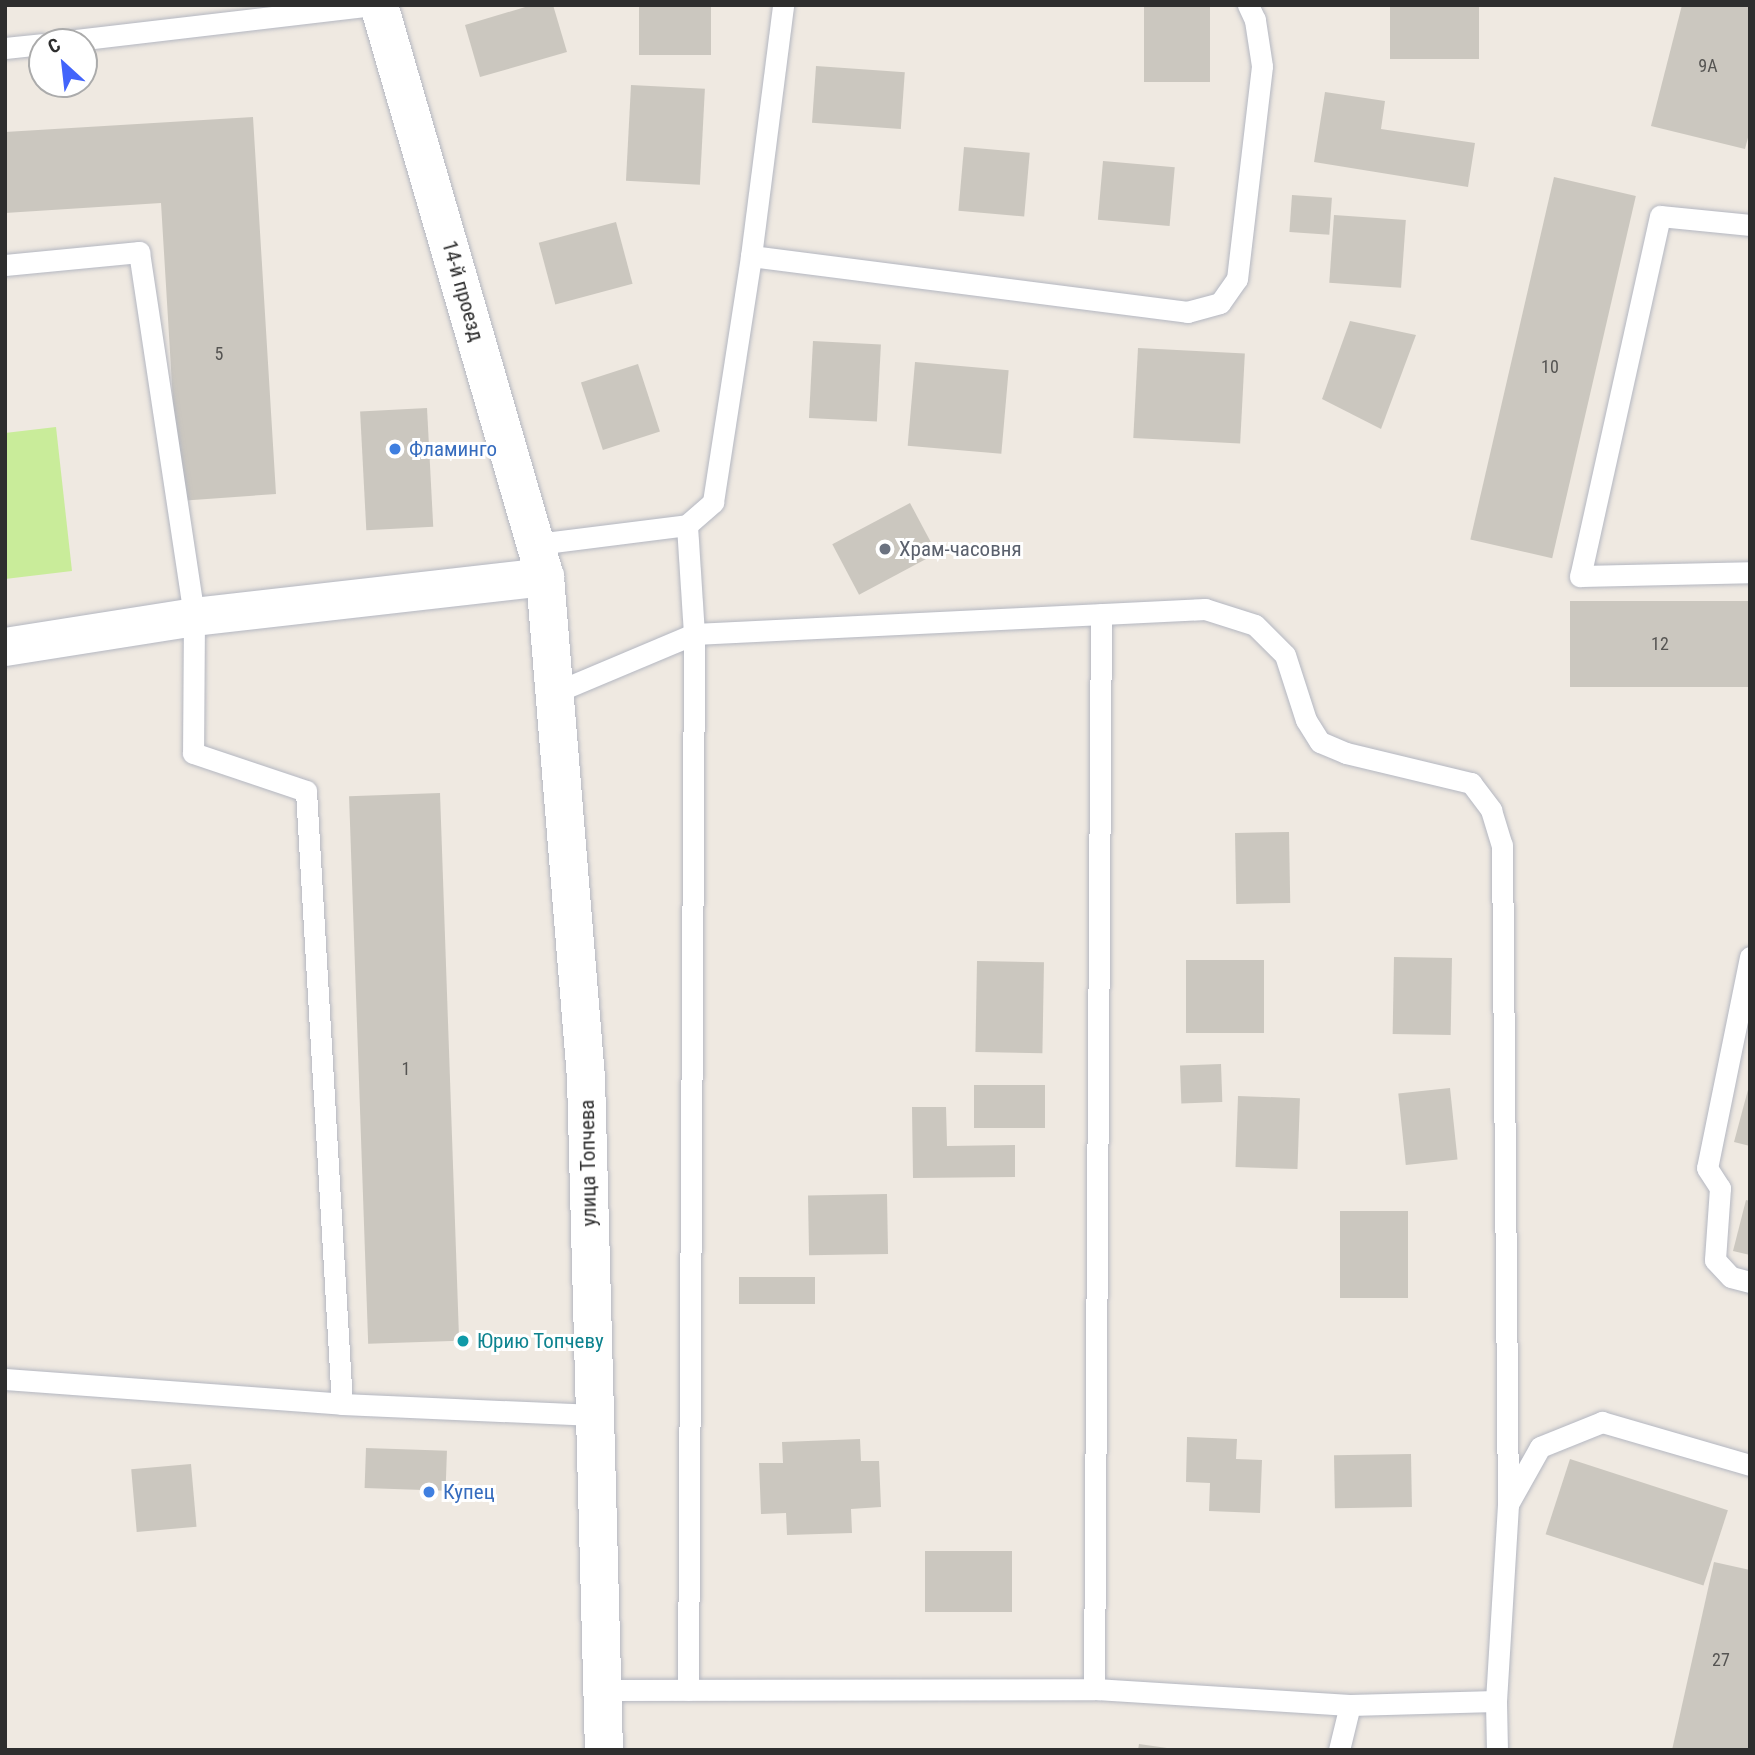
<!DOCTYPE html>
<meta charset="utf-8">
<style>
body{margin:0}
#map{position:relative;width:1755px;height:1755px;overflow:hidden;background:#efe9e1;font-family:"Roboto Condensed",sans-serif}
div>[style]{position:absolute}
.pitch>*{inset:0;background:#c9ec9a}
.building>*{inset:0;background:#cbc7bf;transform-origin:0 0}
.roads{filter:drop-shadow(0 0 2px #b4b7c1) drop-shadow(0 0 2px #b4b7c1)}
.service>*{height:21px;margin:-10.5px;padding:0 10.5px;transform-origin:10.5px;border-radius:10.5px;background:#fff}
.minor>*{height:38px;margin:-19px;padding:0 19px;transform-origin:19px;border-radius:19px;background:#fff}
.tertiary>*{height:38px;margin:-19px;padding:0 19px;transform-origin:19px;border-radius:19px;background:#fff}
.dots>*{width:19px;height:19px;translate:-50% -50%;box-sizing:border-box;border:4px solid #fff;border-radius:50%}
span{translate:-50% -50%;white-space:nowrap;text-align:center;line-height:1.15;-webkit-text-stroke:6px #fff;paint-order:stroke}
.number-label{font-size:18px;color:#555452}
.number-label span{-webkit-text-stroke-width:0}
.street-label{font-size:21px;color:#2e2e2e}
.shop-label{font-size:21px;color:#366cbe}
.left{translate:0 -50%;text-align:left}
.worship-label{font-size:21px;color:#5b616d}
.culture-label{font-size:21px;color:#0d838f}
.frame{position:absolute;inset:0;border:7px solid #2e2e2e;pointer-events:none}
.north{position:absolute;left:28px;top:28px;width:70px;height:70px;box-sizing:border-box;background:#fff;border:2px solid #ababab;border-radius:50%;rotate:333deg;font-size:19px;font-weight:700;line-height:28px;text-align:center;color:#2e2e2e}
.north::after{content:'';display:block;margin:auto;width:24px;height:32px;background:#4264fb;clip-path:polygon(50% 0,100% 100%,50% 72%,0 100%)}
</style>
<div id="map">
<div class="pitch">
<div style="clip-path:polygon(56px 427px,72px 571px,5px 579px,5px 433px)"></div>
</div>
<div class="building">
<div style="clip-path:polygon(532px 5px,553px 5px,567px 52px,480px 77px,465px 25px)"></div>
<div style="left:639px;top:5px;width:72px;height:50px"></div>
<div style="left:1144px;top:5px;width:66px;height:77px"></div>
<div style="left:1390px;top:5px;width:89px;height:54px"></div>
<div style="clip-path:polygon(1682px 5px,1750px 5px,1750px 130px,1745px 149px,1651px 126px)"></div>
<div style="left:816px;top:66px;width:89px;height:57px;rotate:4deg"></div>
<div style="left:631px;top:85px;width:74px;height:96px;rotate:3deg"></div>
<div style="clip-path:polygon(1325px 92px,1385px 101px,1381px 129px,1475px 143px,1468px 187px,1314px 162px)"></div>
<div style="clip-path:polygon(253px 117px,276px 494px,179px 501px,161px 203px,5px 213px,5px 132px)"></div>
<div style="left:964px;top:147px;width:66px;height:64px;rotate:5deg"></div>
<div style="left:1103px;top:161px;width:72px;height:59px;rotate:5deg"></div>
<div style="left:1554px;top:177px;width:84px;height:372px;rotate:13deg"></div>
<div style="left:1292px;top:195px;width:40px;height:37px;rotate:4deg"></div>
<div style="left:1334px;top:215px;width:72px;height:68px;rotate:4deg"></div>
<div style="left:616px;top:222px;width:64px;height:80px;rotate:75deg"></div>
<div style="clip-path:polygon(1350px 321px,1416px 335px,1381px 429px,1322px 399px)"></div>
<div style="left:813px;top:341px;width:68px;height:77px;rotate:3deg"></div>
<div style="left:1138px;top:348px;width:107px;height:90px;rotate:3deg"></div>
<div style="left:915px;top:362px;width:94px;height:84px;rotate:5deg"></div>
<div style="left:638px;top:364px;width:71px;height:60px;rotate:72deg"></div>
<div style="left:427px;top:408px;width:119px;height:67px;rotate:87deg"></div>
<div style="left:910px;top:503px;width:57px;height:88px;rotate:62deg"></div>
<div style="left:1570px;top:601px;width:180px;height:86px"></div>
<div style="left:440px;top:793px;width:548px;height:91px;rotate:88deg"></div>
<div style="left:1289px;top:832px;width:71px;height:54px;rotate:89deg"></div>
<div style="left:1394px;top:957px;width:58px;height:77px;rotate:1deg"></div>
<div style="left:1264px;top:960px;width:73px;height:78px;rotate:90deg"></div>
<div style="left:977px;top:961px;width:67px;height:91px;rotate:1deg"></div>
<div style="left:1221px;top:1064px;width:38px;height:41px;rotate:88deg"></div>
<div style="left:1045px;top:1085px;width:43px;height:71px;rotate:90deg"></div>
<div style="clip-path:polygon(1749px 1086px,1750px 1086px,1750px 1146px,1734px 1142px)"></div>
<div style="left:1450px;top:1088px;width:72px;height:52px;rotate:84deg"></div>
<div style="left:1238px;top:1096px;width:62px;height:71px;rotate:2deg"></div>
<div style="clip-path:polygon(912px 1107px,946px 1107px,947px 1146px,1015px 1145px,1015px 1177px,913px 1178px)"></div>
<div style="left:887px;top:1194px;width:60px;height:79px;rotate:89deg"></div>
<div style="clip-path:polygon(1746px 1200px,1750px 1201px,1750px 1255px,1733px 1251px)"></div>
<div style="left:1340px;top:1211px;width:68px;height:87px"></div>
<div style="left:815px;top:1277px;width:27px;height:76px;rotate:90deg"></div>
<div style="clip-path:polygon(1187px 1437px,1237px 1439px,1236px 1459px,1262px 1460px,1260px 1513px,1209px 1511px,1210px 1483px,1186px 1482px)"></div>
<div style="clip-path:polygon(860px 1439px,861px 1461px,879px 1461px,881px 1507px,851px 1509px,852px 1533px,787px 1535px,786px 1513px,761px 1514px,759px 1463px,783px 1463px,782px 1442px)"></div>
<div style="left:366px;top:1448px;width:81px;height:40px;rotate:2deg"></div>
<div style="left:1411px;top:1454px;width:53px;height:77px;rotate:89deg"></div>
<div style="left:1570px;top:1459px;width:166px;height:79px;rotate:18deg"></div>
<div style="left:191px;top:1464px;width:63px;height:60px;rotate:85deg"></div>
<div style="left:1012px;top:1551px;width:61px;height:87px;rotate:90deg"></div>
<div style="clip-path:polygon(1714px 1562px,1750px 1570px,1750px 1750px,1672px 1750px)"></div>
<div style="clip-path:polygon(1139px 1744px,1167px 1748px,1167px 1750px,1138px 1750px)"></div>
</div>
<div class="roads">
<div class="service">
<div style="left:59px;top:42px;width:316px;rotate:-6.7deg"></div>
<div style="left:5px;top:48px;width:37px;rotate:-6deg"></div>
<div style="left:1750px;top:225px;width:90px;rotate:-174.3deg"></div>
<div style="left:1660px;top:216px;width:369px;rotate:102.5deg"></div>
<div style="left:1580px;top:576px;width:170px;rotate:-1.3deg"></div>
<div style="left:751px;top:256px;width:440px;rotate:7.3deg"></div>
<div style="left:1187px;top:312px;width:34px;rotate:-15deg"></div>
<div style="left:1220px;top:303px;width:29px;rotate:-55deg"></div>
<div style="left:1237px;top:279px;width:214px;rotate:-83.3deg"></div>
<div style="left:1262px;top:66px;width:47px;rotate:-98.7deg"></div>
<div style="left:1255px;top:20px;width:17px;rotate:-115deg"></div>
<div style="left:5px;top:265px;width:135px;rotate:-5.5deg"></div>
<div style="left:139px;top:252px;width:369px;rotate:81.4deg"></div>
<div style="left:194px;top:617px;width:136px;rotate:90.4deg"></div>
<div style="left:193px;top:753px;width:119px;rotate:18.6deg"></div>
<div style="left:306px;top:791px;width:614px;rotate:86.64deg"></div>
<div style="left:342px;top:1404px;width:253px;rotate:2.5deg"></div>
<div style="left:537px;top:544px;width:151px;rotate:-7.2deg"></div>
<div style="left:687px;top:525px;width:35px;rotate:-41deg"></div>
<div style="left:713px;top:502px;width:249px;rotate:-81.2deg"></div>
<div style="left:751px;top:256px;width:253px;rotate:-82.7deg"></div>
<div style="left:556px;top:692px;width:150px;rotate:-22.8deg"></div>
<div style="left:694px;top:634px;width:109px;rotate:-93.7deg"></div>
<div style="left:1750px;top:957px;width:215px;rotate:101.5deg"></div>
<div style="left:1707px;top:1168px;width:24px;rotate:57deg"></div>
<div style="left:1720px;top:1188px;width:72px;rotate:94deg"></div>
<div style="left:1715px;top:1260px;width:23px;rotate:47deg"></div>
<div style="left:1731px;top:1277px;width:20px;rotate:15deg"></div>
<div style="left:5px;top:1379px;width:338px;rotate:4.2deg"></div>
<div style="left:1094px;top:1689px;width:1075px;rotate:-89.63deg"></div>
<div style="left:601px;top:1690px;width:493px;rotate:-0.1deg"></div>
<div style="left:1094px;top:1689px;width:256px;rotate:3.6deg"></div>
<div style="left:1350px;top:1705px;width:146px;rotate:-1.6deg"></div>
<div style="left:688px;top:1690px;width:1056px;rotate:-89.67deg"></div>
<div style="left:694px;top:634px;width:512px;rotate:-2.8deg"></div>
<div style="left:1205px;top:609px;width:52px;rotate:17.7deg"></div>
<div style="left:1255px;top:625px;width:42px;rotate:45deg"></div>
<div style="left:1285px;top:655px;width:68px;rotate:72.1deg"></div>
<div style="left:1306px;top:720px;width:26px;rotate:58deg"></div>
<div style="left:1320px;top:742px;width:28px;rotate:23deg"></div>
<div style="left:1346px;top:753px;width:129px;rotate:13.5deg"></div>
<div style="left:1471px;top:783px;width:34px;rotate:53deg"></div>
<div style="left:1491px;top:810px;width:37px;rotate:73deg"></div>
<div style="left:1502px;top:845px;width:659px;rotate:89.48deg"></div>
<div style="left:1339px;top:1750px;width:46px;rotate:-76.3deg"></div>
<div style="left:1497px;top:1750px;width:49px;rotate:-91.2deg"></div>
<div style="left:1496px;top:1701px;width:197px;rotate:-86.5deg"></div>
<div style="left:1508px;top:1504px;width:65px;rotate:-60.7deg"></div>
<div style="left:1540px;top:1447px;width:67px;rotate:-22deg"></div>
<div style="left:1602px;top:1422px;width:154px;rotate:16.2deg"></div>
</div>
<div class="minor">
<div style="left:5px;top:647px;width:191px;rotate:-9deg"></div>
<div style="left:194px;top:617px;width:353px;rotate:-6.5deg"></div>
</div>
<div class="tertiary">
<div style="left:379px;top:5px;width:596px;rotate:73.82deg"></div>
<div style="left:545px;top:577px;width:503px;rotate:85.32deg"></div>
<div style="left:586px;top:1078px;width:672px;rotate:88.47deg"></div>
</div>
</div>
<div class="dots">
<div style="left:395px;top:449px;background:#3f7fe0"></div>
<div style="left:885px;top:549px;background:#6b7280"></div>
<div style="left:463px;top:1341px;background:#0f9aa8"></div>
<div style="left:429px;top:1492px;background:#3f7fe0"></div>
</div>
<div class="number-label">
<span style="left:1708px;top:66px">9А</span>
<span style="left:219px;top:354px">5</span>
<span style="left:1550px;top:367px">10</span>
<span style="left:1660px;top:644px">12</span>
<span style="left:406px;top:1069px">1</span>
<span style="left:1721px;top:1660px">27</span>
</div>
<div class="street-label">
<span style="left:463px;top:291px;rotate:74deg">14-й проезд</span>
<span style="left:588px;top:1163px;rotate:-91deg">улица Топчева</span>
</div>
<div class="shop-label">
<span class="left" style="left:409px;top:449px">Фламинго</span>
<span class="left" style="left:443px;top:1492px">Купец</span>
</div>
<div class="worship-label">
<span class="left" style="left:899px;top:549px">Храм-часовня</span>
</div>
<div class="culture-label">
<span class="left" style="left:477px;top:1341px">Юрию Топчеву</span>
</div>
<div class="frame"></div>
<div class="north">С</div>
</div>
